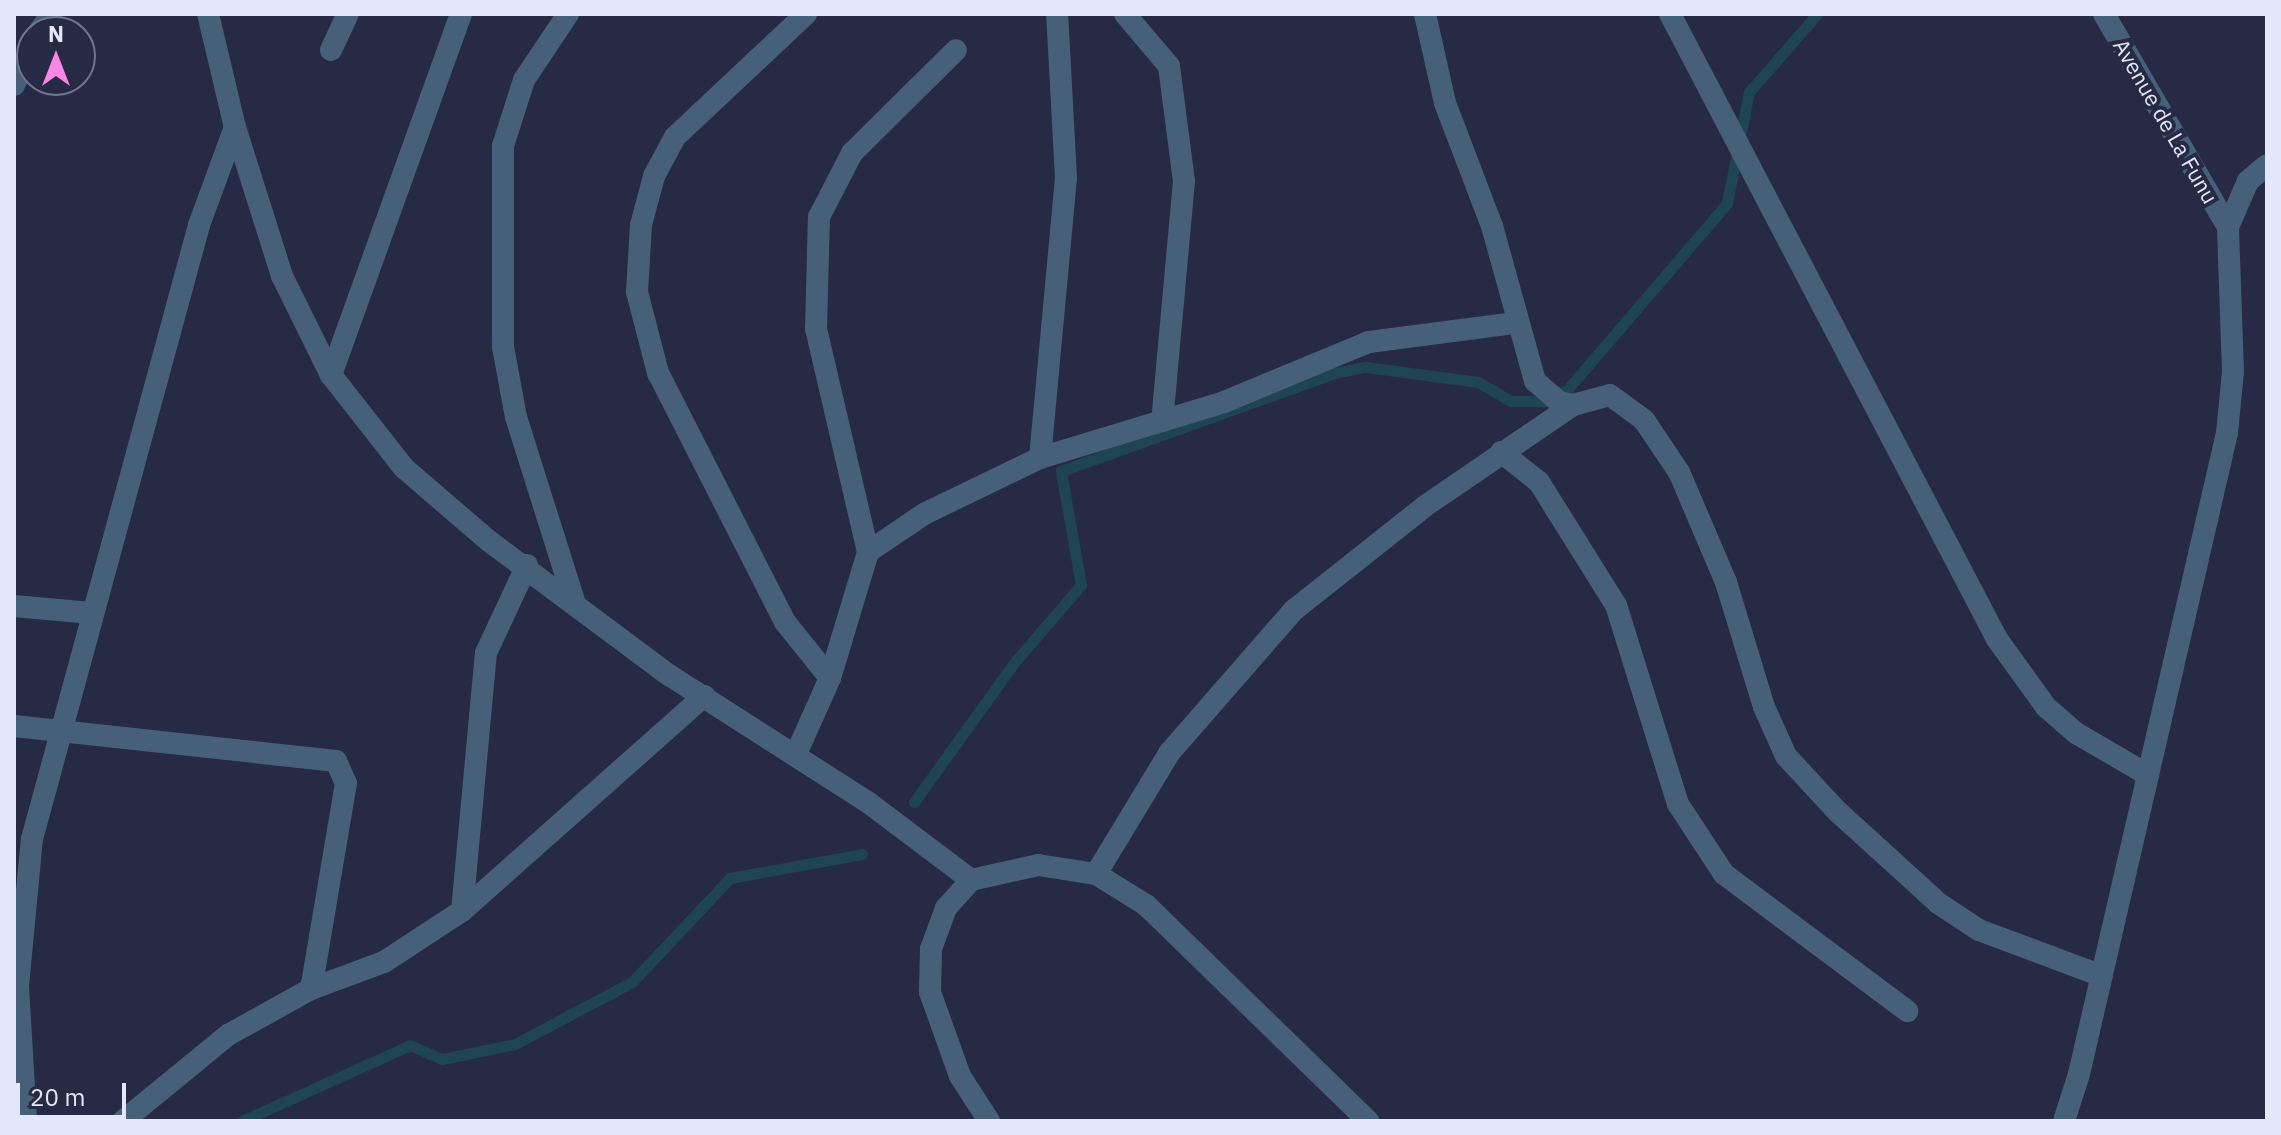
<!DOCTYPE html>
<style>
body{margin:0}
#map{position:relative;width:2281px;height:1135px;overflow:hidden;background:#262a44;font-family:"IBM Plex Sans",sans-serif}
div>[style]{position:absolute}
.stream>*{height:11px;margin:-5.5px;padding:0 5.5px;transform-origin:5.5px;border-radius:5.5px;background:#1f4555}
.minor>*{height:22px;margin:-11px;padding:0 11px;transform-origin:11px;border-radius:11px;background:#476079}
span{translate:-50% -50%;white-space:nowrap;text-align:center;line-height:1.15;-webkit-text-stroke:8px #262a44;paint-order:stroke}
.street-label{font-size:22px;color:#e3e7f9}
.frame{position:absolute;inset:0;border:16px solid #e3e7f9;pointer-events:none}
.north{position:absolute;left:16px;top:16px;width:80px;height:80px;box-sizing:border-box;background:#262a44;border:2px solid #72768c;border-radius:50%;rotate:0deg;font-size:22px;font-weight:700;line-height:32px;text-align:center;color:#e3e7f9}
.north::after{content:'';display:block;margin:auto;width:28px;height:36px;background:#fc86e3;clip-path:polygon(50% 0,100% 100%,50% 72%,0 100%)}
.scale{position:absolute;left:16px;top:1083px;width:110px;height:36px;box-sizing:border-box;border:4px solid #e3e7f9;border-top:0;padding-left:10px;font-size:24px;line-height:28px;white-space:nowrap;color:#e3e7f9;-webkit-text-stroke:6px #262a44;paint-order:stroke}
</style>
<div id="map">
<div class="stream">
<div style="left:914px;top:802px;width:170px;rotate:-54.3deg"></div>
<div style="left:1013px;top:664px;width:104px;rotate:-49.3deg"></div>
<div style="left:1081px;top:585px;width:116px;rotate:-100deg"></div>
<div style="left:1061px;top:471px;width:290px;rotate:-19.7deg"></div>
<div style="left:1334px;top:373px;width:33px;rotate:-11deg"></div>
<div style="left:1366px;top:367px;width:113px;rotate:7.6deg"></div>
<div style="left:1478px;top:382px;width:38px;rotate:30deg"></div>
<div style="left:1511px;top:401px;width:35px"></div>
<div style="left:1546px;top:401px;width:24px;rotate:-28deg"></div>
<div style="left:1567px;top:390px;width:246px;rotate:-49.4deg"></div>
<div style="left:1727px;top:203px;width:113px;rotate:-78.8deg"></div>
<div style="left:1749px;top:92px;width:103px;rotate:-48.9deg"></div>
<div style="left:242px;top:1121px;width:184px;rotate:-24.3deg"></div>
<div style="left:410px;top:1045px;width:35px;rotate:24deg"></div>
<div style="left:442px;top:1059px;width:75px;rotate:-11.6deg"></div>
<div style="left:515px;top:1044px;width:132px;rotate:-27.9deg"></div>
<div style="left:632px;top:982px;width:143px;rotate:-46.7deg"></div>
<div style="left:730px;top:878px;width:134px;rotate:-10.3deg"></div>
</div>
<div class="minor">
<div style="left:208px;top:14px;width:116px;rotate:76.6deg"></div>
<div style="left:235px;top:127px;width:156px;rotate:72.5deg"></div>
<div style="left:282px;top:276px;width:110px;rotate:63.7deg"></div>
<div style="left:331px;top:375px;width:118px;rotate:51.9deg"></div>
<div style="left:404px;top:468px;width:112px;rotate:40.7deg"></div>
<div style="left:489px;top:541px;width:224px;rotate:36.7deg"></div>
<div style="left:669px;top:675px;width:237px;rotate:32.6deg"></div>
<div style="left:869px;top:803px;width:128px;rotate:37deg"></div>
<div style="left:568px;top:14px;width:79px;rotate:123.7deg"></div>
<div style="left:524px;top:80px;width:69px;rotate:107.7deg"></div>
<div style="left:503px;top:146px;width:201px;rotate:90deg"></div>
<div style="left:503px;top:347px;width:71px;rotate:79.5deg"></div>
<div style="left:516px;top:417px;width:193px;rotate:72.5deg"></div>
<div style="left:1125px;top:14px;width:68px;rotate:49.8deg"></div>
<div style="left:1169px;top:66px;width:116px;rotate:82.6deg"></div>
<div style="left:1184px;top:181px;width:241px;rotate:95.2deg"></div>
<div style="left:1425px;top:14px;width:91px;rotate:77.3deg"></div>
<div style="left:1445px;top:103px;width:132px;rotate:69.1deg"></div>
<div style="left:1492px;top:226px;width:161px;rotate:74.5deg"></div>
<div style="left:1535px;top:381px;width:32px;rotate:41deg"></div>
<div style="left:1559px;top:402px;width:14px;rotate:12deg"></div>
<div style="left:1573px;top:405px;width:38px;rotate:-15deg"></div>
<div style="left:1610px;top:395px;width:42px;rotate:36.3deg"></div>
<div style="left:1644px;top:420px;width:63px;rotate:56.1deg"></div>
<div style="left:1679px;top:472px;width:120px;rotate:66.9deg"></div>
<div style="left:1726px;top:582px;width:131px;rotate:73.1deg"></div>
<div style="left:1764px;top:707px;width:54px;rotate:65.8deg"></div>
<div style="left:1786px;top:756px;width:75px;rotate:47.2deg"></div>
<div style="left:1837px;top:811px;width:137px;rotate:42.3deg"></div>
<div style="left:1938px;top:903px;width:49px;rotate:33.4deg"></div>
<div style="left:1979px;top:930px;width:131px;rotate:20.5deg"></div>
<div style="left:1670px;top:14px;width:705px;rotate:62.38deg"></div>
<div style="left:1997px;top:639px;width:84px;rotate:54.2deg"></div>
<div style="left:2046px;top:707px;width:40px;rotate:41deg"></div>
<div style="left:2076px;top:733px;width:83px;rotate:30.3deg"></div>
<div style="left:2104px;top:14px;width:246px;rotate:59.8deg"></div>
<div style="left:39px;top:32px;width:22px;rotate:-56deg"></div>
<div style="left:331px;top:50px;width:40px;rotate:-65deg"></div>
<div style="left:14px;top:85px;width:42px;rotate:-64.7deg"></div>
<div style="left:331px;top:375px;width:384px;rotate:-70.2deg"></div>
<div style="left:1501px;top:452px;width:48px;rotate:38.3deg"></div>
<div style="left:1539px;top:482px;width:145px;rotate:58deg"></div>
<div style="left:1616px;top:605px;width:208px;rotate:72.7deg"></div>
<div style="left:1678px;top:804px;width:84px;rotate:56.7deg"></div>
<div style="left:1724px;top:874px;width:229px;rotate:36.8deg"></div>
<div style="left:1040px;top:458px;width:281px;rotate:-84.7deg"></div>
<div style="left:1066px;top:178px;width:164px;rotate:-93.1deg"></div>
<div style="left:868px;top:552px;width:229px;rotate:-103.1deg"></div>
<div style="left:816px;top:329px;width:112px;rotate:-88.5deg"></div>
<div style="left:819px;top:217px;width:72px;rotate:-62.7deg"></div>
<div style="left:852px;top:153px;width:146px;rotate:-44.7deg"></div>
<div style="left:14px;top:606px;width:78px;rotate:5.1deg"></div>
<div style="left:830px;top:678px;width:132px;rotate:-73.2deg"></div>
<div style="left:868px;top:552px;width:68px;rotate:-34.2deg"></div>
<div style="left:924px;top:514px;width:129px;rotate:-25.8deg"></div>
<div style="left:1040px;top:458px;width:192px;rotate:-16.9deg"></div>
<div style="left:1224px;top:402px;width:157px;rotate:-22.5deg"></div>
<div style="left:1369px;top:342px;width:148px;rotate:-7.4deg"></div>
<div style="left:14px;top:726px;width:324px;rotate:6.2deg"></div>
<div style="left:336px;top:761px;width:24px;rotate:66deg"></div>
<div style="left:346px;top:783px;width:209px;rotate:99.6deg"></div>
<div style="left:796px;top:754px;width:83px;rotate:-65.9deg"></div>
<div style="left:830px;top:678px;width:72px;rotate:-128.8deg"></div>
<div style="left:785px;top:622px;width:280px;rotate:-117deg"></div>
<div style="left:658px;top:373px;width:84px;rotate:-104.5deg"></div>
<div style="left:637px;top:292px;width:67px;rotate:-86.6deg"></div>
<div style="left:641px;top:225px;width:51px;rotate:-75.1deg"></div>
<div style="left:654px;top:176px;width:44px;rotate:-61.7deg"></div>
<div style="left:675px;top:137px;width:180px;rotate:-43.2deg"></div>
<div style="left:1096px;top:874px;width:143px;rotate:-58.8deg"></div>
<div style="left:1170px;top:752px;width:189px;rotate:-48.9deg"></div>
<div style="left:1294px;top:610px;width:167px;rotate:-38.4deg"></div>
<div style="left:1425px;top:506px;width:179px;rotate:-34.3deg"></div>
<div style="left:462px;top:911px;width:324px;rotate:-41.6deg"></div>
<div style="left:26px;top:1121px;width:135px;rotate:-93.4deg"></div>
<div style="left:18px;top:986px;width:148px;rotate:-84.6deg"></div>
<div style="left:32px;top:839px;width:636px;rotate:-74.78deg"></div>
<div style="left:199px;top:225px;width:104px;rotate:-69.8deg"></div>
<div style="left:123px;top:1121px;width:136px;rotate:-39.3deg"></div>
<div style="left:228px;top:1035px;width:95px;rotate:-29deg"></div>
<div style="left:311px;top:989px;width:78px;rotate:-20.3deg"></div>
<div style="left:384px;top:962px;width:93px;rotate:-33.2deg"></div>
<div style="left:462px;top:911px;width:259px;rotate:-84.7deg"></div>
<div style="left:486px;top:653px;width:97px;rotate:-65deg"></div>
<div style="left:989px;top:1121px;width:54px;rotate:-122.8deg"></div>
<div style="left:960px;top:1076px;width:89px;rotate:-109.7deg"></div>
<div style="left:930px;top:992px;width:43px;rotate:-88.7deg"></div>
<div style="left:931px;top:949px;width:44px;rotate:-69.9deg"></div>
<div style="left:946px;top:908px;width:38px;rotate:-48deg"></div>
<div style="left:971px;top:880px;width:69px;rotate:-12.6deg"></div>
<div style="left:1038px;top:865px;width:59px;rotate:8.8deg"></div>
<div style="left:1096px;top:874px;width:59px;rotate:31.8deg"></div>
<div style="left:1146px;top:905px;width:310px;rotate:44.2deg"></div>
<div style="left:2064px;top:1121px;width:49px;rotate:-72.3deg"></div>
<div style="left:2079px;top:1074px;width:658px;rotate:-77deg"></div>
<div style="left:2227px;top:433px;width:61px;rotate:-84.4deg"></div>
<div style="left:2233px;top:372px;width:145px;rotate:-92deg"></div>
<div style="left:2228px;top:227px;width:50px;rotate:-66.5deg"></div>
<div style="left:2248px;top:181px;width:25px;rotate:-40deg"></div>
</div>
<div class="street-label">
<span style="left:2166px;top:121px;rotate:60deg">Avenue de La Funu</span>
</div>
<div class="frame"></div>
<div class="north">N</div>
<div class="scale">20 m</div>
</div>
